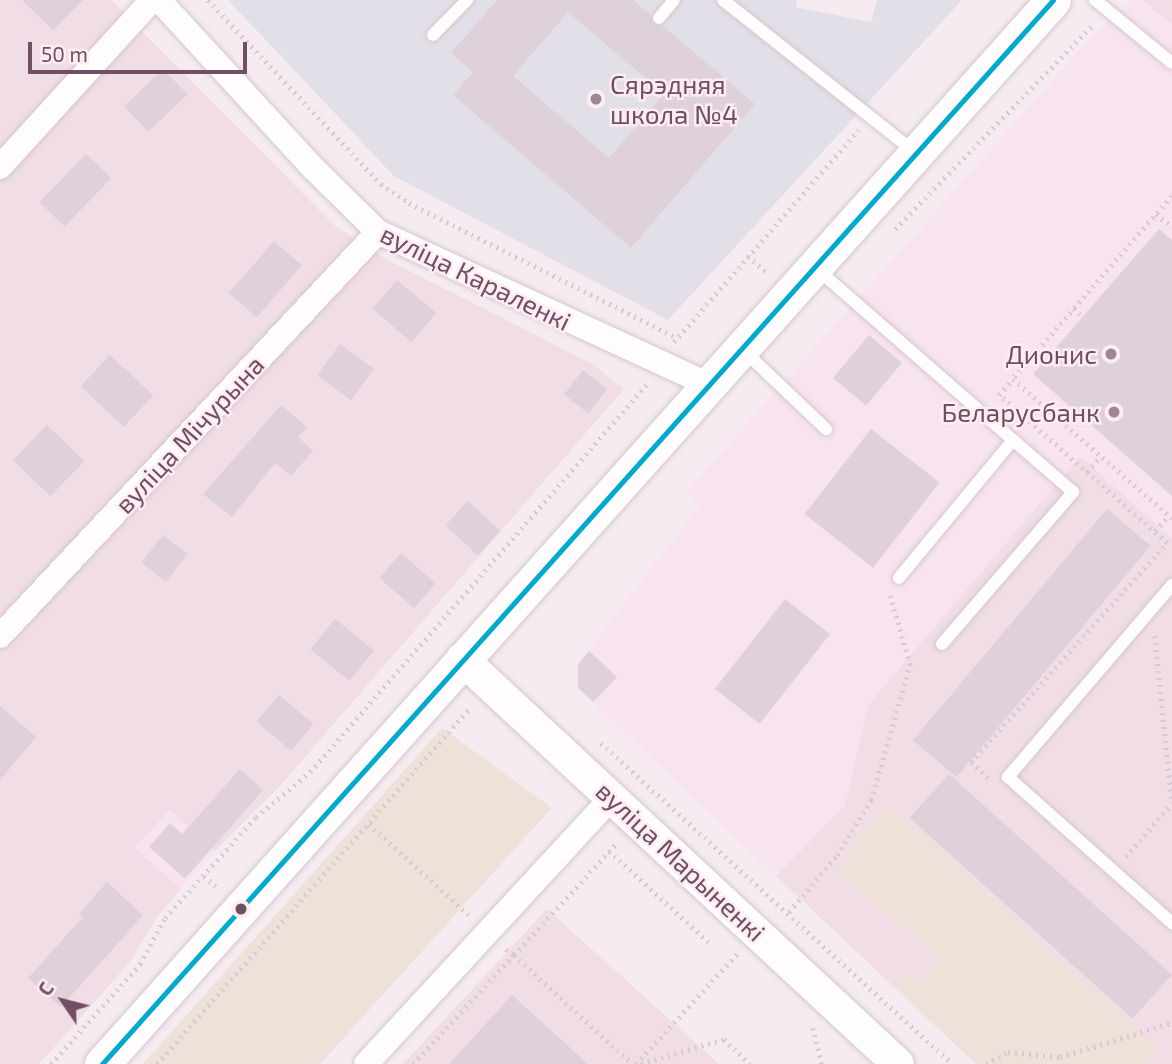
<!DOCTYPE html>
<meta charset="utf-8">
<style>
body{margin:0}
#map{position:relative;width:1172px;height:1064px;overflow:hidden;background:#f6ebf0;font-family:"Exo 2",sans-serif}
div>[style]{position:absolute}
.residential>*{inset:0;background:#f0dde6}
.commercial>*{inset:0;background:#f8e3f0;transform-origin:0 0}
.education>*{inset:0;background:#e2dfe8}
.green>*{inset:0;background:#ede1d9}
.building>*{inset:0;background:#dfd1d9;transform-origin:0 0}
.path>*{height:4.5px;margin-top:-2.25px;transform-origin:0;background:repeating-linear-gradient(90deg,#d5cbd2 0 2px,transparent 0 7px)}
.roads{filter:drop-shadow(0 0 2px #d2c7cd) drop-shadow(0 0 2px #d2c7cd)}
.service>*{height:12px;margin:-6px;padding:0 6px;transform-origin:6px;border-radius:6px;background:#fefcfd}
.minor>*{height:24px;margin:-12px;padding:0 12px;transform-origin:12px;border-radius:12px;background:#fefcfd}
.tertiary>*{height:32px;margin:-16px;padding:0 16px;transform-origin:16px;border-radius:16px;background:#fefcfd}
.secondary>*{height:35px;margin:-17.5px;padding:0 17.5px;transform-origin:17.5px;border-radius:17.5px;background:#fefcfd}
.bus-1>*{height:5px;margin:-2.5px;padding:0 2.5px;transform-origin:2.5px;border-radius:2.5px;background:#00a9ce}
.dots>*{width:19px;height:19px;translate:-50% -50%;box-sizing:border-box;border:4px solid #fdedf3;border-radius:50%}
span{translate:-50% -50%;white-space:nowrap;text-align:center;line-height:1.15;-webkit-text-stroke:5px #fdedf3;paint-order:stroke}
.poi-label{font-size:26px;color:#704f65}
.left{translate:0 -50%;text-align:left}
.right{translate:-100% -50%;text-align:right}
.street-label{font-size:26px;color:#704f65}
.north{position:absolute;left:28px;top:966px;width:70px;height:70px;-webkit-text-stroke:5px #fdedf3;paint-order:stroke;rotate:305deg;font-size:19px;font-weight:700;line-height:28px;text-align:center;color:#704f65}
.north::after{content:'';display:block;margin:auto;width:24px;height:32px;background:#704f65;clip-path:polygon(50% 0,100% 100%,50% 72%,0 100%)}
.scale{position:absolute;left:28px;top:42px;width:219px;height:32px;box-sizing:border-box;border:4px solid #704f65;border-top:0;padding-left:9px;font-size:21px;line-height:24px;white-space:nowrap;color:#704f65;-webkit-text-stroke:5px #fdedf3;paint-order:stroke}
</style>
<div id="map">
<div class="residential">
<div style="clip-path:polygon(0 0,111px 0,335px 226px,391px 262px,591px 363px,624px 389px,279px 787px,215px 851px,170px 810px,136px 848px,181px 889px,157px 917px,130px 962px,39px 1064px,0 1064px)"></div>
<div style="clip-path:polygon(1142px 0,1172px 0,1172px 25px)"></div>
<div style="clip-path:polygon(1080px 456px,1172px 538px,1172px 1064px,976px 1064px,776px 876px,845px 805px,868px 705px)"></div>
<div style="clip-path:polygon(547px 909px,719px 1064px,403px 1064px)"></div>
</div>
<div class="commercial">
<div style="clip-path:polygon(1132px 0,1142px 0,1172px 25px,1172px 538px,1080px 456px,868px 705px,845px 805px,776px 876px,578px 688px,578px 664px,701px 504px,686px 493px,1095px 33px)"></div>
<div style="left:169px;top:810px;width:62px;height:51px;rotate:42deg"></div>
</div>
<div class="education">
<div style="clip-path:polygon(228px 0,797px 0,796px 7px,871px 22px,877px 0,962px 0,668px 320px,394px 176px)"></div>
</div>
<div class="green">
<div style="clip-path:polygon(442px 728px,552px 808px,320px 1064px,143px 1064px)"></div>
<div style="clip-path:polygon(892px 807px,1159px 1049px,1145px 1064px,976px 1064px,895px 987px,907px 974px,919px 984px,940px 959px,838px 875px,864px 827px)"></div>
</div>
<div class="building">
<div style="clip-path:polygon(22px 0,83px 0,53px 30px)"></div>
<div style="clip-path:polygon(evenodd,497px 0,633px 0,651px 15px,653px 24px,663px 26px,755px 104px,631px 248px,453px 95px,473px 72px,451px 53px,497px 0,568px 12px,664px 94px,609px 158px,513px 76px,568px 12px)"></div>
<div style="left:163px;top:69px;width:35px;height:54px;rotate:46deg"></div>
<div style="left:86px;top:154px;width:35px;height:67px;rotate:44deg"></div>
<div style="clip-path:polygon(1159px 229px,1172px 240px,1172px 496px,1033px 374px)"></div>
<div style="left:274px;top:241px;width:37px;height:69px;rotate:41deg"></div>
<div style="left:397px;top:280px;width:51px;height:38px;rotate:40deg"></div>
<div style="left:869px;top:335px;width:43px;height:56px;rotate:40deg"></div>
<div style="left:340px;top:344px;width:42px;height:39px;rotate:36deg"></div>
<div style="left:110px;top:355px;width:59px;height:43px;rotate:43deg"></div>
<div style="left:583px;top:370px;width:31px;height:31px;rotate:38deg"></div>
<div style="clip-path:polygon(281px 405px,307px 427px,298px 437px,313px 451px,291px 476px,275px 463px,232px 517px,203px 494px)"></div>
<div style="left:47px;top:425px;width:52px;height:49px;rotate:44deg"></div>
<div style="left:871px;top:429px;width:87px;height:108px;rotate:38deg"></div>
<div style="left:468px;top:501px;width:44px;height:33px;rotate:43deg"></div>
<div style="left:1107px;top:509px;width:57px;height:302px;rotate:40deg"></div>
<div style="left:163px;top:535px;width:31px;height:35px;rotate:38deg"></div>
<div style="left:401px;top:553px;width:46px;height:33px;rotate:41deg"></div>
<div style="left:785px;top:599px;width:57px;height:114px;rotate:38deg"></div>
<div style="left:335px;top:619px;width:50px;height:39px;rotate:39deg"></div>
<div style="clip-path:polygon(589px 651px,617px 677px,593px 702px,578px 688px,578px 664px)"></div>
<div style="left:279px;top:695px;width:45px;height:35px;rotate:40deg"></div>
<div style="clip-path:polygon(0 706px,36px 737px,0 780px)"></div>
<div style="clip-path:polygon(240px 769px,263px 790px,185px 879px,149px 847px,170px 823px,182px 834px)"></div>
<div style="left:949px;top:774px;width:300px;height:59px;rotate:42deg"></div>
<div style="clip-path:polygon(107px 882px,143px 915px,61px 1007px,28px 978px,83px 917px,79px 914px)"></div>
<div style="clip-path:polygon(512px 995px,588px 1064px,449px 1064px)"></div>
</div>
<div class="path">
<div style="left:208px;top:0;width:253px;rotate:46.8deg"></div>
<div style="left:381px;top:184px;width:34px;rotate:34deg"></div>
<div style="left:409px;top:203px;width:299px;rotate:26.7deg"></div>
<div style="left:1172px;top:196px;width:242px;rotate:131deg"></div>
<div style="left:1013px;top:379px;width:211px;rotate:41.2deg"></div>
<div style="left:1156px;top:214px;width:21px;rotate:39deg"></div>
<div style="left:895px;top:229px;width:284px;rotate:-45.9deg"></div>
<div style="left:748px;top:256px;width:25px;rotate:42deg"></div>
<div style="left:1074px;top:308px;width:13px;rotate:45deg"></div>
<div style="left:674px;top:342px;width:281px;rotate:-49deg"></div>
<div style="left:1087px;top:472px;width:21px;rotate:-49deg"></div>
<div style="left:1155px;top:531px;width:21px;rotate:-49deg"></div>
<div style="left:1155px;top:636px;width:167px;rotate:84.2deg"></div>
<div style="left:601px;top:743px;width:476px;rotate:42.4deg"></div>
<div style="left:988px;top:778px;width:23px;rotate:-137deg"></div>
<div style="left:971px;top:762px;width:294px;rotate:-48.2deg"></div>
<div style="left:1167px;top:543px;width:224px;rotate:-138.6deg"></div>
<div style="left:999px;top:395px;width:21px;rotate:-49deg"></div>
<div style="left:369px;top:824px;width:135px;rotate:42.3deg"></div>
<div style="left:609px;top:851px;width:139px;rotate:42.4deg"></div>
<div style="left:1126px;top:857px;width:71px;rotate:-49.6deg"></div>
<div style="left:204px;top:876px;width:20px;rotate:41deg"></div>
<div style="left:789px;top:912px;width:75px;rotate:-49.9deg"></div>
<div style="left:837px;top:855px;width:65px;rotate:-58.3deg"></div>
<div style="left:871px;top:800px;width:141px;rotate:-73.9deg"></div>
<div style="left:910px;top:665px;width:72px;rotate:-106.2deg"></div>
<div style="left:506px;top:949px;width:10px;rotate:37deg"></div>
<div style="left:514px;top:955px;width:152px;rotate:-47.4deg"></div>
<div style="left:813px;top:1028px;width:37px;rotate:76deg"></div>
<div style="left:51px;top:1064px;width:134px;rotate:-48.3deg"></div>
<div style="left:140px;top:964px;width:52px;rotate:-61.5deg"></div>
<div style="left:165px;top:918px;width:136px;rotate:-48deg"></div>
<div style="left:256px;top:817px;width:70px;rotate:-39.8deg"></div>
<div style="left:310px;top:772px;width:513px;rotate:-49.03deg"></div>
<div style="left:157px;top:1064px;width:475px;rotate:-48.7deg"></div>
<div style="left:413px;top:1064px;width:149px;rotate:-47.2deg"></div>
<div style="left:514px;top:955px;width:161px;rotate:42.7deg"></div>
<div style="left:636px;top:1064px;width:149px;rotate:-47.4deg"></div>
<div style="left:641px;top:1064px;width:87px;rotate:-16.8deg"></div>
<div style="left:724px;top:1039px;width:36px;rotate:44deg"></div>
<div style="left:986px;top:1064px;width:25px;rotate:-29deg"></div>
<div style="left:1008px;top:1052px;width:52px;rotate:5.5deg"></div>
<div style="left:1060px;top:1057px;width:117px;rotate:-16.9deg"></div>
</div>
<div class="roads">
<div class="service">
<div style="left:723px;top:0;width:245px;rotate:38.4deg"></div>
<div style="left:1095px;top:0;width:99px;rotate:39.3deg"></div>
<div style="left:659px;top:18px;width:23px;rotate:-50deg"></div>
<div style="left:433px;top:35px;width:49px;rotate:-45.8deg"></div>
<div style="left:817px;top:269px;width:260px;rotate:41.1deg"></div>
<div style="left:1013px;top:440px;width:179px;rotate:129.6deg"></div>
<div style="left:743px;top:350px;width:115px;rotate:43.6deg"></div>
<div style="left:1172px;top:585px;width:253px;rotate:130.5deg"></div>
<div style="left:1008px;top:777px;width:220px;rotate:41.7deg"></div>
<div style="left:942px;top:644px;width:201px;rotate:-49.2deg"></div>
<div style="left:1073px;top:492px;width:79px;rotate:-139.1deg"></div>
</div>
<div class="minor">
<div style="left:159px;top:0;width:228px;rotate:47.5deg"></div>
<div style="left:313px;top:168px;width:91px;rotate:44.6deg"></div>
<div style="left:378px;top:232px;width:367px;rotate:24.8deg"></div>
<div style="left:0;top:167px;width:226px;rotate:-47.7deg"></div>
<div style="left:0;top:636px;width:553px;rotate:-46.9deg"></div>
<div style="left:366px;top:1064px;width:363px;rotate:-47.3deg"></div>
</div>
<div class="tertiary">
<div style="left:462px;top:659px;width:595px;rotate:42.89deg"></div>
</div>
<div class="secondary">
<div style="left:102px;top:1064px;width:1427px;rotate:-48.21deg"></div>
</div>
</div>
<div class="bus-1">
<div style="left:102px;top:1064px;width:1427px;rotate:-48.21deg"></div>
</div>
<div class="dots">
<div style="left:596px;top:99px;background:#9f8696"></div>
<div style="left:1111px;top:354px;background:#9f8696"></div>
<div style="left:1114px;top:412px;background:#9f8696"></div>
<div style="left:241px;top:909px;background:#704f65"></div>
</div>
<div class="poi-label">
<span class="left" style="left:610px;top:99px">Сярэдняя<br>школа №4</span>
<span class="right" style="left:1097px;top:354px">Дионис</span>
<span class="right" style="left:1100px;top:412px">Беларусбанк</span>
</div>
<div class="street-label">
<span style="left:476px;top:277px;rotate:26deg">вуліца Караленкі</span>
<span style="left:189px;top:434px;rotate:-47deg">вуліца Мічурына</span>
<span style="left:681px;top:861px;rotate:43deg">вуліца Марыненкі</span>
</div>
<div class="north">С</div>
<div class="scale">50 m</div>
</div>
